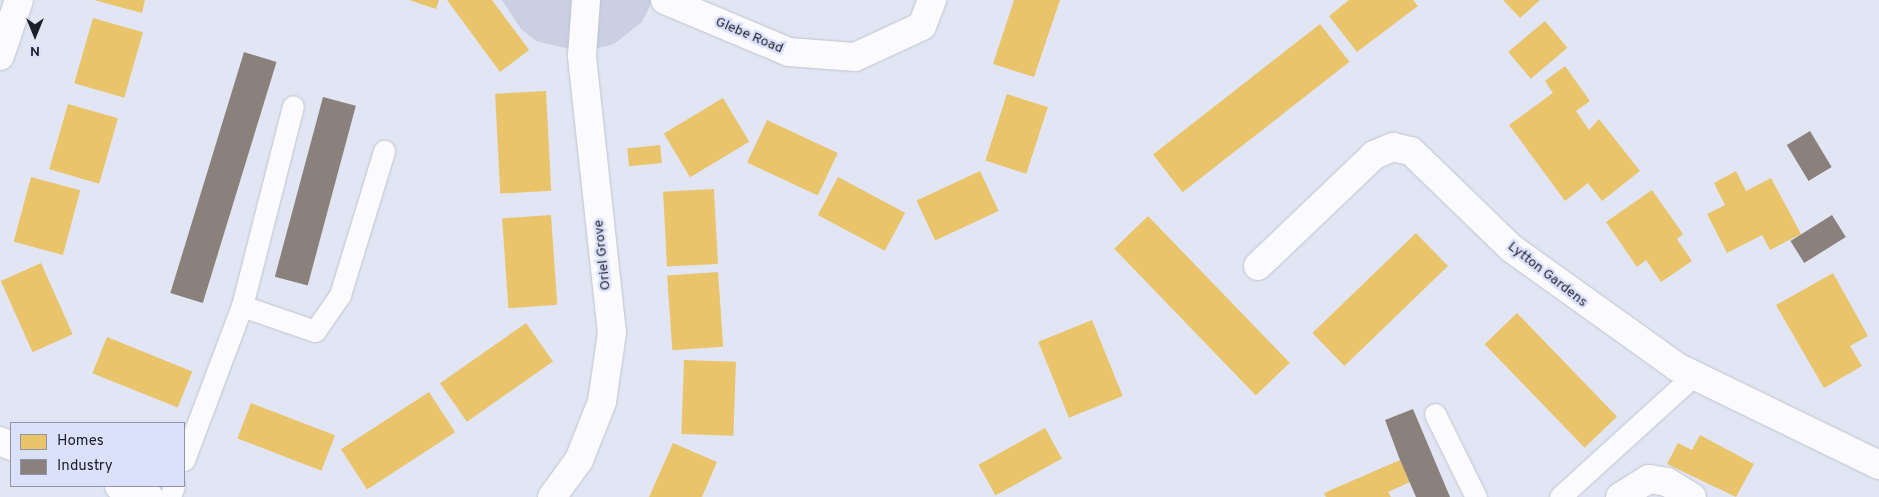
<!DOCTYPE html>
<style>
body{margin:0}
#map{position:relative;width:1879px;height:497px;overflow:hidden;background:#e2e6f4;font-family:Overpass,sans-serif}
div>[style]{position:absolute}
.green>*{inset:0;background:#cbcfe2}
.homes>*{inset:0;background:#e9c46a;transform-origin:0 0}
.industry>*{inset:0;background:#8a817c;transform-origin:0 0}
.roads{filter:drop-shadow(0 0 1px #c0c3cd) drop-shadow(0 0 1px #c0c3cd)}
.service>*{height:21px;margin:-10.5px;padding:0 10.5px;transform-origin:10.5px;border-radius:10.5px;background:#fbfbfd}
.minor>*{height:28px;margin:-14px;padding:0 14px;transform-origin:14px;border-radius:14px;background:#fbfbfd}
.tertiary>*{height:28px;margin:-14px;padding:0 14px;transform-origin:14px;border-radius:14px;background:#fbfbfd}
span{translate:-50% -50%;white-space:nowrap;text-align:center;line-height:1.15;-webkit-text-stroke:5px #dbe1fb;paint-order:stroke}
.street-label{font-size:14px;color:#1e2029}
.legend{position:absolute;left:10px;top:422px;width:175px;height:65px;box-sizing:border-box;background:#dbe1fb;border:1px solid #8f94a7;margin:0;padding:6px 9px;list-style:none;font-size:15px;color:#1e2029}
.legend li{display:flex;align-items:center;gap:10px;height:25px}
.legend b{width:25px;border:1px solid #8f94a7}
.north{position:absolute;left:10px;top:10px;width:50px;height:50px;-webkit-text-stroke:4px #dbe1fb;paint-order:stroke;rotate:180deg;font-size:14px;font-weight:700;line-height:20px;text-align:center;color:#1e2029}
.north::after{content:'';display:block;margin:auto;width:18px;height:22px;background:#1e2029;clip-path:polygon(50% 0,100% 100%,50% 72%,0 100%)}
</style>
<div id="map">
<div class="green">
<div style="clip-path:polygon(502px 0,653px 0,642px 22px,614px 44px,582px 52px,536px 41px,521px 29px)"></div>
</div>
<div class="homes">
<div style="clip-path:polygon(94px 0,145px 0,142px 13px)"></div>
<div style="clip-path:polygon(409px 0,439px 0,436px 9px)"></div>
<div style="clip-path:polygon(447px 0,492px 0,529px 50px,500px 72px)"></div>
<div style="clip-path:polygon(1014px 0,1060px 0,1034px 77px,993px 64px)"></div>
<div style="clip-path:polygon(1349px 0,1413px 0,1418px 6px,1357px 52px,1329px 16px)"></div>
<div style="clip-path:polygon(1503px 0,1540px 0,1520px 18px)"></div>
<div style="left:93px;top:18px;width:52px;height:68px;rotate:16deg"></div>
<div style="left:1545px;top:21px;width:35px;height:48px;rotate:50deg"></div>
<div style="left:1320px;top:24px;width:48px;height:212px;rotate:52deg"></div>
<div style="clip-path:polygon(1565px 66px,1590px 101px,1576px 111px,1589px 130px,1599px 119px,1640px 171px,1602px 201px,1588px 183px,1565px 201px,1509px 125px,1553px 93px,1545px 81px)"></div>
<div style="left:546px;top:91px;width:100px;height:51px;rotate:87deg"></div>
<div style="left:1007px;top:94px;width:43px;height:70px;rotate:18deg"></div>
<div style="left:723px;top:98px;width:51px;height:69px;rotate:59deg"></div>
<div style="left:68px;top:104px;width:52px;height:68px;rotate:16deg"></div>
<div style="left:767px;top:120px;width:78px;height:47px;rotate:25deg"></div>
<div style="left:660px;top:145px;width:18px;height:33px;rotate:84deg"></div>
<div style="left:980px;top:171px;width:44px;height:70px;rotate:65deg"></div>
<div style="clip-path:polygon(1736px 171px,1746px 191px,1771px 178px,1801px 234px,1770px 250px,1762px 235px,1727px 253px,1707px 214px,1725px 205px,1714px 183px)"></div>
<div style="left:31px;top:177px;width:51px;height:67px;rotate:15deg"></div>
<div style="left:838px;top:177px;width:76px;height:43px;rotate:28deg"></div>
<div style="left:714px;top:189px;width:75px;height:51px;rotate:87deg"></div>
<div style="clip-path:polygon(1652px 190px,1683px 234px,1677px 239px,1692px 261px,1661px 282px,1646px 260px,1637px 267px,1606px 222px)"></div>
<div style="left:551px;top:215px;width:90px;height:49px;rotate:86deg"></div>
<div style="left:1148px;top:216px;width:204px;height:47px;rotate:46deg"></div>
<div style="left:1416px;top:233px;width:46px;height:144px;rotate:46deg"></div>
<div style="left:41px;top:263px;width:78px;height:44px;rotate:66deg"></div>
<div style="left:718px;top:272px;width:75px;height:51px;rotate:86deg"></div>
<div style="clip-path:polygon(1833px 273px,1868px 336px,1850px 346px,1862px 366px,1824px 388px,1776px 305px)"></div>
<div style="left:1517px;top:313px;width:144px;height:45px;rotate:46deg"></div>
<div style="left:1092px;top:320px;width:82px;height:58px;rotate:68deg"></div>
<div style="left:526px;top:323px;width:47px;height:105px;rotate:55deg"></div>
<div style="left:107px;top:337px;width:92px;height:39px;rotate:22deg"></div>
<div style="left:684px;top:360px;width:52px;height:74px;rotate:2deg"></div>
<div style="left:429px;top:392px;width:48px;height:105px;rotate:57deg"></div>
<div style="left:251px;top:403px;width:90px;height:38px;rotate:21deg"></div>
<div style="left:1045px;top:428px;width:35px;height:76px;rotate:61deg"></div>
<div style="clip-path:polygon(1700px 435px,1754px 464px,1736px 497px,1667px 464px,1678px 443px,1692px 450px)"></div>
<div style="clip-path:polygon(673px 443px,717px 462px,702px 497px,649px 497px)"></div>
<div style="clip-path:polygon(1400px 460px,1410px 482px,1388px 492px,1391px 497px,1326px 497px,1324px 493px)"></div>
</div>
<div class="industry">
<div style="left:244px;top:52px;width:34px;height:252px;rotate:17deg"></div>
<div style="left:323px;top:97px;width:34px;height:186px;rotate:15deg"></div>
<div style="left:1810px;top:131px;width:42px;height:27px;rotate:59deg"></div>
<div style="left:1832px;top:215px;width:26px;height:49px;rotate:58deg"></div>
<div style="clip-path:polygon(1413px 409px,1450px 497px,1416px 497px,1400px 460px,1385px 420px)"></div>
</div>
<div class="roads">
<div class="service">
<div style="left:242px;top:306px;width:77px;rotate:18.9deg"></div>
<div style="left:315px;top:331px;width:44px;rotate:-55.2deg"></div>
<div style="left:340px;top:295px;width:151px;rotate:-73deg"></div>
<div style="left:1435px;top:414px;width:93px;rotate:63.7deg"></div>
<div style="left:184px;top:460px;width:165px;rotate:-69.4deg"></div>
<div style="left:242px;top:306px;width:206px;rotate:-75.7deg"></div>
<div style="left:170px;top:497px;width:12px;rotate:-70deg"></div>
<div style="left:1560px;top:497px;width:181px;rotate:-42.3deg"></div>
</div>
<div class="minor">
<div style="left:665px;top:0;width:134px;rotate:22.8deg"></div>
<div style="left:789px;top:52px;width:66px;rotate:4.3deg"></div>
<div style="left:855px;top:57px;width:74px;rotate:-24.8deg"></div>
<div style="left:922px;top:26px;width:28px;rotate:-69deg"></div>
<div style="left:1258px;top:266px;width:161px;rotate:-43.7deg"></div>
<div style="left:1374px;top:155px;width:21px;rotate:-23deg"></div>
<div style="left:1393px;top:147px;width:18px;rotate:13deg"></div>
<div style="left:1411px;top:151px;width:139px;rotate:44.1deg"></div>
<div style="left:1511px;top:248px;width:204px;rotate:35.6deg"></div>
<div style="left:1677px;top:367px;width:225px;rotate:25.9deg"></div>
<div style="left:0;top:441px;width:12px;rotate:24deg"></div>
<div style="left:119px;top:486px;width:32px;rotate:20deg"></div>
<div style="left:552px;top:497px;width:46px;rotate:-53.9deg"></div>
<div style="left:579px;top:460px;width:62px;rotate:-68.4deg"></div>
<div style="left:602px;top:402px;width:70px;rotate:-81.8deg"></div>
<div style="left:612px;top:333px;width:279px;rotate:-96.2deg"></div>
<div style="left:582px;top:56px;width:56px;rotate:-85.9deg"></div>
<div style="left:1620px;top:497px;width:34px;rotate:-32deg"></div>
<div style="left:1649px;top:479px;width:18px;rotate:9deg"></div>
<div style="left:1667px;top:482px;width:29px;rotate:31deg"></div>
</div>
<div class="tertiary">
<div style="left:0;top:56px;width:59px;rotate:-71.3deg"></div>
</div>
</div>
<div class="street-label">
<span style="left:749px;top:36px;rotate:23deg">Glebe Road</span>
<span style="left:603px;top:255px;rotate:-96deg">Oriel Grove</span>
<span style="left:1547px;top:275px;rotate:38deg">Lytton Gardens</span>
</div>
<ul class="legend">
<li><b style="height:14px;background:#e9c46a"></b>Homes</li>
<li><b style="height:14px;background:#8a817c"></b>Industry</li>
</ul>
<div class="north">N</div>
</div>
